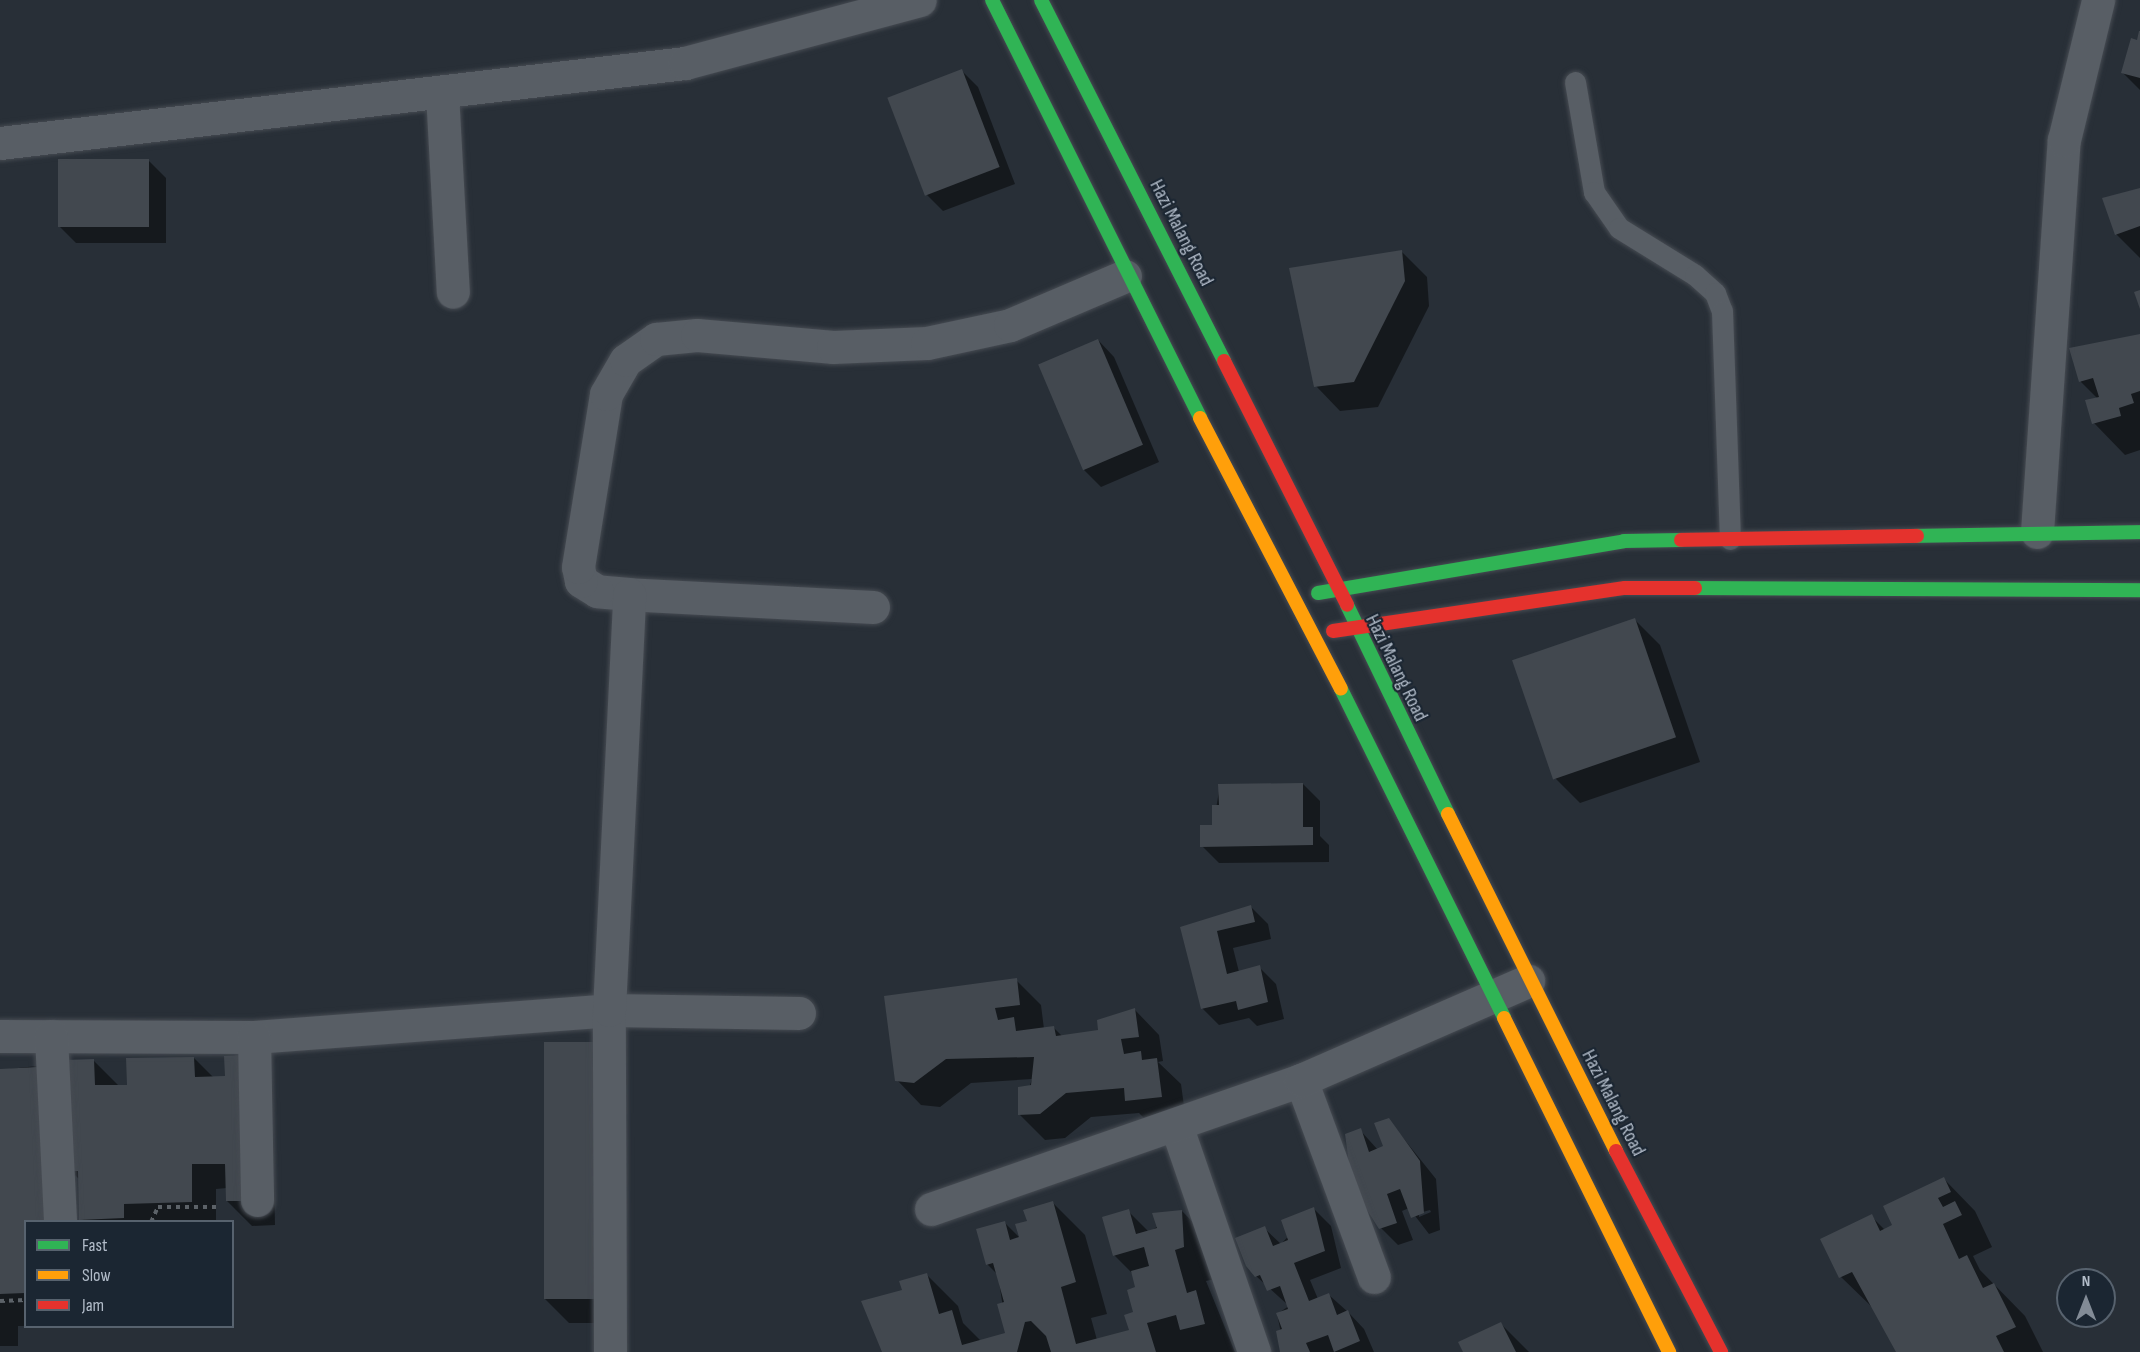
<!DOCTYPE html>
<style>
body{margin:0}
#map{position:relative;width:2140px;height:1352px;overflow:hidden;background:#282f37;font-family:"Sofia Sans Condensed",sans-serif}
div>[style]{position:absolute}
.shadow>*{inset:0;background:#0007}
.building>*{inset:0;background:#42484f;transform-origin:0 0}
.path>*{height:4px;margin-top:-2px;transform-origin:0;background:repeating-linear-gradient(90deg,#5c6268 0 4.5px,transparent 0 9px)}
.roads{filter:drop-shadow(0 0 2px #464b52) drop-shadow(0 0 2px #464b52)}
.lane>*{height:21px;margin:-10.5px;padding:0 10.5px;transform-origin:10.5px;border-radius:10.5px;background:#585e65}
.street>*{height:33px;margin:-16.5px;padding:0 16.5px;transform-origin:16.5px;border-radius:16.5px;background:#585e65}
.fast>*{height:14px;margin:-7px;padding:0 7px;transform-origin:7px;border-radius:7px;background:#30b455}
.slow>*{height:14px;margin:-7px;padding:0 7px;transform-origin:7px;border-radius:7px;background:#ff9f0a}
.jam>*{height:14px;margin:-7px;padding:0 7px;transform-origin:7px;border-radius:7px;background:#e5322d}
span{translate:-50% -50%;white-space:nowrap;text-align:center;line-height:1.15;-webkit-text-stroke:4.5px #1b2632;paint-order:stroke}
.street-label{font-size:20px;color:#b2bcc9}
.legend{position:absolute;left:24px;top:1220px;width:210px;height:108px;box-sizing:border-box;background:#1b2632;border:2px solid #57626e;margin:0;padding:8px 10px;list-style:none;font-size:18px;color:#b2bcc9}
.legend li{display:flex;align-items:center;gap:12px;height:30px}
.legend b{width:30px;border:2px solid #57626e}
.north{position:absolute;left:2056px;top:1268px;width:60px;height:60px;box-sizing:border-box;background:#1b2632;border:2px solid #57626e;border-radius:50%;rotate:0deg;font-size:16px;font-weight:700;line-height:24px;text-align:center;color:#b2bcc9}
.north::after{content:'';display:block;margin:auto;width:21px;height:27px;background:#828b96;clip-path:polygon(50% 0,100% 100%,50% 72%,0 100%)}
</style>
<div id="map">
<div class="shadow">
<div style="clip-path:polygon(2140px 34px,2140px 90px,2123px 73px)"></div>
<div style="clip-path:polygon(961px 70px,978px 87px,1015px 184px,943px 211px,926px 194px)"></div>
<div style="clip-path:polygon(149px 161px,166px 178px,166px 243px,76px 243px,59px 226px)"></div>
<div style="clip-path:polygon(2140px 189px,2140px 258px,2116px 234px)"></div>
<div style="clip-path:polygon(1402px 252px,1427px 277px,1429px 306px,1378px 407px,1340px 411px,1316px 386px)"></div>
<div style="clip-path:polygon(2140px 335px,2140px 450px,2125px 455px,2094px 423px,2098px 399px,2081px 382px,2071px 349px)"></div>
<div style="clip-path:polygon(1098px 340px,1114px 357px,1159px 462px,1101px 487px,1084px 470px)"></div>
<div style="clip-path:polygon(1635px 620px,1660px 645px,1700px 762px,1580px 803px,1555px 778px)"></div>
<div style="clip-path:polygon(1303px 784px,1320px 801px,1320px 836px,1329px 845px,1329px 862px,1219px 863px,1202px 846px,1213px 827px,1220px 785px)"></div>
<div style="clip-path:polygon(1251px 907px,1268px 924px,1271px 939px,1233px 948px,1239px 972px,1259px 967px,1276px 984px,1284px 1019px,1257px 1026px,1249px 1018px,1219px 1025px,1202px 1008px,1182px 928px)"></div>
<div style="clip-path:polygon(1016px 980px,1041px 1005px,1044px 1029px,1054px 1028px,1062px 1036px,1099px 1032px,1135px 1010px,1159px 1035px,1163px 1061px,1158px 1062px,1181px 1084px,1186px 1121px,1151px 1125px,1139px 1113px,1091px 1117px,1065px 1138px,1045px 1140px,1020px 1115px,1032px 1079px,971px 1083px,940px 1107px,921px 1105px,897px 1080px)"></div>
<div style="clip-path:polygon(546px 1044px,619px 1323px,569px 1323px,544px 1298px)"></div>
<div style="clip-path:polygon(247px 1057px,272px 1081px,275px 1225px,252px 1226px,227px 1201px,227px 1188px,216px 1189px,216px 1222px,83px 1222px,79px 1179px,72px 1172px,26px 1222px,26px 1326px,18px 1326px,18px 1346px,0 1346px,0 1070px,93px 1060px,118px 1085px,129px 1086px,194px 1058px,214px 1078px,227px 1078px)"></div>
<div style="clip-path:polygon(evenodd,1388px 1119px,1436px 1179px,1440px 1230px,1429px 1234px,1409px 1208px,1402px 1211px,1413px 1240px,1398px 1245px,1381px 1228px,1360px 1130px,1378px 1150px,1385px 1147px,1388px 1119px,1430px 1210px,1431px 1212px,1419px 1217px,1419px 1213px,1430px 1210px)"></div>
<div style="clip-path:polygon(1944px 1179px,1975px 1211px,1992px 1247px,1973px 1256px,1980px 1270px,2025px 1316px,2043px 1352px,1898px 1352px,1873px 1308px,1841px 1277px,1822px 1240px,1871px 1216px,1885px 1230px,1894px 1226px)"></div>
<div style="clip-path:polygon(1053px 1203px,1085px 1235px,1107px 1314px,1091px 1318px,1097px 1340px,1131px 1331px,1137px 1288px,1133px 1274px,1114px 1255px,1128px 1211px,1149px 1232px,1182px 1211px,1213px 1243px,1215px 1279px,1206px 1281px,1235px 1352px,884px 1352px,927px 1275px,958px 1306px,963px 1323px,981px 1341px,1007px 1334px,998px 1275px,987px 1264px,1005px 1223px,1021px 1239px,1029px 1222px)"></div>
<div style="clip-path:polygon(1314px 1209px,1331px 1226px,1341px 1268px,1310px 1280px,1318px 1299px,1329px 1295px,1348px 1312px,1364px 1329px,1374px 1352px,1285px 1352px,1277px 1314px,1289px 1306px,1256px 1276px,1264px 1228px,1281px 1244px)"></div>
<div style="clip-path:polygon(1501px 1324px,1529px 1352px,1464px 1352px)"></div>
</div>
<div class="building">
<div style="clip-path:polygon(2139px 31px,2140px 31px,2140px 78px,2121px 73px,2131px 38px,2137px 40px)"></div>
<div style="left:962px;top:69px;width:105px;height:80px;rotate:69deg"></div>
<div style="left:58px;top:159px;width:91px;height:68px"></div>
<div style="clip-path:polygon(2140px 188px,2140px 226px,2115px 235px,2102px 198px)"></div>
<div style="clip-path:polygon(1402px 250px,1405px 281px,1354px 382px,1314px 387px,1289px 268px)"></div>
<div style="clip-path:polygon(2140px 290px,2140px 309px,2134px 292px)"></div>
<div style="clip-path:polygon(2140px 334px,2140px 391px,2131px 394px,2134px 403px,2119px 408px,2121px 416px,2092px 424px,2085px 400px,2099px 397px,2093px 378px,2079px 382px,2069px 348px)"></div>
<div style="left:1098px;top:339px;width:115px;height:65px;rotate:67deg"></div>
<div style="left:1635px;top:618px;width:126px;height:130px;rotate:71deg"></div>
<div style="clip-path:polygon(1303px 783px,1303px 827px,1313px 827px,1313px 845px,1200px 847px,1200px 825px,1212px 825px,1212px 805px,1219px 805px,1218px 784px)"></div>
<div style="clip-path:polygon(1251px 905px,1255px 922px,1217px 931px,1227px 974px,1260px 965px,1268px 1002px,1238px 1010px,1236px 1001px,1201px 1009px,1180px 927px)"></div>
<div style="clip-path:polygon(1017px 978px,1020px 1005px,995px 1008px,998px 1020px,1014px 1017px,1016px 1031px,1054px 1026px,1056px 1036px,1098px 1030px,1097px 1020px,1135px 1008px,1139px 1037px,1121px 1039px,1124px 1054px,1141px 1051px,1142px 1060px,1157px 1058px,1162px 1097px,1125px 1101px,1124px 1088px,1066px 1093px,1040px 1114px,1018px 1115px,1018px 1087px,1031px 1085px,1034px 1057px,946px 1059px,914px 1083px,895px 1081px,884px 996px)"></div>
<div style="left:544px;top:1042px;width:52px;height:257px"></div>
<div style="clip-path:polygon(247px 1055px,251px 1201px,226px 1201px,225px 1164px,192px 1164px,192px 1202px,124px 1204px,124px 1218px,79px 1220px,78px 1171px,69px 1171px,66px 1060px,94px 1059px,95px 1085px,127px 1085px,126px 1058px,194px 1057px,195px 1077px,225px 1076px,224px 1056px)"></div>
<div style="clip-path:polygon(38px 1067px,45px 1222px,26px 1222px,25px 1293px,0 1294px,0 1069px)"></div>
<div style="clip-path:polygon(1389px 1118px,1420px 1161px,1424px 1213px,1411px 1218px,1400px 1189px,1387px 1194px,1397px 1223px,1379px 1229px,1352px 1186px,1345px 1134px,1361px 1128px,1369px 1152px,1383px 1146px,1374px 1123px)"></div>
<div style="clip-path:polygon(1944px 1177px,1951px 1192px,1938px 1198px,1943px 1207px,1955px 1201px,1962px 1215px,1943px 1224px,1959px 1259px,1967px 1255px,1983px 1288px,1994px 1283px,2016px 1327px,1996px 1336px,2004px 1352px,1896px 1352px,1852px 1272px,1839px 1278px,1820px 1239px,1872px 1214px,1880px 1231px,1892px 1225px,1883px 1206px)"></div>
<div style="clip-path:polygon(1053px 1201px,1076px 1282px,1061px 1287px,1076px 1344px,1129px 1330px,1124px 1315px,1133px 1312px,1127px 1290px,1135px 1287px,1131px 1271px,1149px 1266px,1144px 1247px,1113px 1256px,1102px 1217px,1129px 1209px,1136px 1234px,1157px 1228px,1152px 1213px,1182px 1210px,1184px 1247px,1175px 1250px,1187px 1293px,1196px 1290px,1205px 1324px,1180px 1330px,1176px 1315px,1147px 1323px,1156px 1352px,1051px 1352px,1046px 1336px,1031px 1321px,1025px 1322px,1017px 1352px,882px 1352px,861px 1301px,902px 1290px,899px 1281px,927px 1273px,939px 1314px,952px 1310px,962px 1345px,1005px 1333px,997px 1304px,1004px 1302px,993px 1263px,986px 1265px,976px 1229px,1005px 1221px,1010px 1240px,1019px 1237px,1015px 1224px,1027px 1221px,1023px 1210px)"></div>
<div style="clip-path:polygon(1314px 1207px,1325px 1251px,1294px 1263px,1309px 1301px,1329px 1293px,1337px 1315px,1348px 1310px,1360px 1341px,1334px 1352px,1328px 1335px,1306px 1343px,1310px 1352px,1280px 1352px,1276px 1331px,1282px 1329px,1276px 1313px,1288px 1309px,1280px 1286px,1267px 1291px,1260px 1275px,1255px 1277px,1246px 1266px,1235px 1238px,1265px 1226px,1273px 1246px,1288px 1240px,1281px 1220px)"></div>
<div style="clip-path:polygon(1501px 1322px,1516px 1352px,1463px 1352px,1458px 1342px)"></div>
</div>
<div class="path">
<div style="left:151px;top:1222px;width:17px;rotate:-65deg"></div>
<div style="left:158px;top:1207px;width:59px"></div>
<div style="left:0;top:1301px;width:26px;rotate:-2deg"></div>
</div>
<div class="roads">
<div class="lane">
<div style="left:1575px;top:82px;width:112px;rotate:80.2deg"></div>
<div style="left:1594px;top:192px;width:44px;rotate:55.2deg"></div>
<div style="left:1619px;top:228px;width:89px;rotate:31.7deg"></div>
<div style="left:1695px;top:275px;width:27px;rotate:42deg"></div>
<div style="left:1715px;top:293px;width:19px;rotate:69deg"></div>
<div style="left:1722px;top:311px;width:228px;rotate:88deg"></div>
</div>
<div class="street">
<div style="left:442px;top:92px;width:200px;rotate:86.9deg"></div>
<div style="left:0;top:143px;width:690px;rotate:-6.66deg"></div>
<div style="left:685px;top:63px;width:243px;rotate:-15deg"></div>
<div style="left:2037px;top:532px;width:393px;rotate:-86.1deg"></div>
<div style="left:2064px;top:140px;width:144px;rotate:-76.3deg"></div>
<div style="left:873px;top:607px;width:244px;rotate:-177deg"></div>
<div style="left:629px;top:594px;width:32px;rotate:-175deg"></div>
<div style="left:597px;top:591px;width:19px;rotate:-148deg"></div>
<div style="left:581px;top:581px;width:14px;rotate:-102deg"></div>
<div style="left:578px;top:567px;width:175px;rotate:-80.8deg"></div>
<div style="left:606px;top:394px;width:39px;rotate:-60deg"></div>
<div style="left:626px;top:360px;width:37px;rotate:-35deg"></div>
<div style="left:656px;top:339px;width:41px;rotate:-5.6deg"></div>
<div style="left:697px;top:335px;width:137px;rotate:5deg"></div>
<div style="left:833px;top:347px;width:94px;rotate:-2.4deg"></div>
<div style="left:927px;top:343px;width:85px;rotate:-12.2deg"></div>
<div style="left:1010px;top:325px;width:125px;rotate:-23.1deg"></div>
<div style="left:0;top:1036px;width:254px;rotate:0.2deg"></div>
<div style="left:254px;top:1037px;width:356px;rotate:-4.3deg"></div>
<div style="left:609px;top:1010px;width:190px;rotate:0.9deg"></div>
<div style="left:51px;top:1036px;width:186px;rotate:87.2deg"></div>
<div style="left:254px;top:1037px;width:163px;rotate:88.9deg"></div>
<div style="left:1301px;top:1080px;width:210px;rotate:69.7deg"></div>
<div style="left:1176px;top:1125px;width:240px;rotate:71deg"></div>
<div style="left:931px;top:1209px;width:392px;rotate:-19.2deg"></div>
<div style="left:1301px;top:1080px;width:248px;rotate:-23.6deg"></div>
<div style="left:610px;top:1352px;width:342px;rotate:-90.2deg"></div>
<div style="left:609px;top:1010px;width:416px;rotate:-87.2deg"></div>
</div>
<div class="fast">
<div style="left:992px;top:0;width:467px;rotate:63.5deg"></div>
<div style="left:1041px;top:0;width:405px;rotate:63.1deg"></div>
<div style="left:1917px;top:536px;width:223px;rotate:-1deg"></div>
<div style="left:1695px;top:588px;width:445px;rotate:0.3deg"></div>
<div style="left:1318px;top:593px;width:310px;rotate:-9.6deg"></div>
<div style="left:1624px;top:541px;width:57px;rotate:-1deg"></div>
<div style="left:1347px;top:605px;width:232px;rotate:64.2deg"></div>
<div style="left:1341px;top:689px;width:367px;rotate:63.6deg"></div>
</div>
<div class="slow">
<div style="left:1200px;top:418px;width:305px;rotate:62.5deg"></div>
<div style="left:1448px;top:814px;width:377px;rotate:63.5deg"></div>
<div style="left:1504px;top:1018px;width:373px;rotate:63.7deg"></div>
</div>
<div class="jam">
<div style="left:1224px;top:361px;width:273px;rotate:63.2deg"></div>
<div style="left:1681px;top:540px;width:236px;rotate:-1deg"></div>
<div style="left:1333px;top:631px;width:295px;rotate:-8.4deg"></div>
<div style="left:1625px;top:588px;width:70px"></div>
<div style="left:1616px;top:1151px;width:227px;rotate:62.4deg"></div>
</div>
</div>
<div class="street-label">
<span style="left:1181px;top:233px;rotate:63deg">Hazi Malang Road</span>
<span style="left:1396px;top:668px;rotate:64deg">Hazi Malang Road</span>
<span style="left:1613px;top:1103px;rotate:63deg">Hazi Malang Road</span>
</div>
<ul class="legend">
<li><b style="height:8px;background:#30b455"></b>Fast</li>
<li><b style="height:8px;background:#ff9f0a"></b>Slow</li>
<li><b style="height:8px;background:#e5322d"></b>Jam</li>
</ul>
<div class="north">N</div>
</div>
